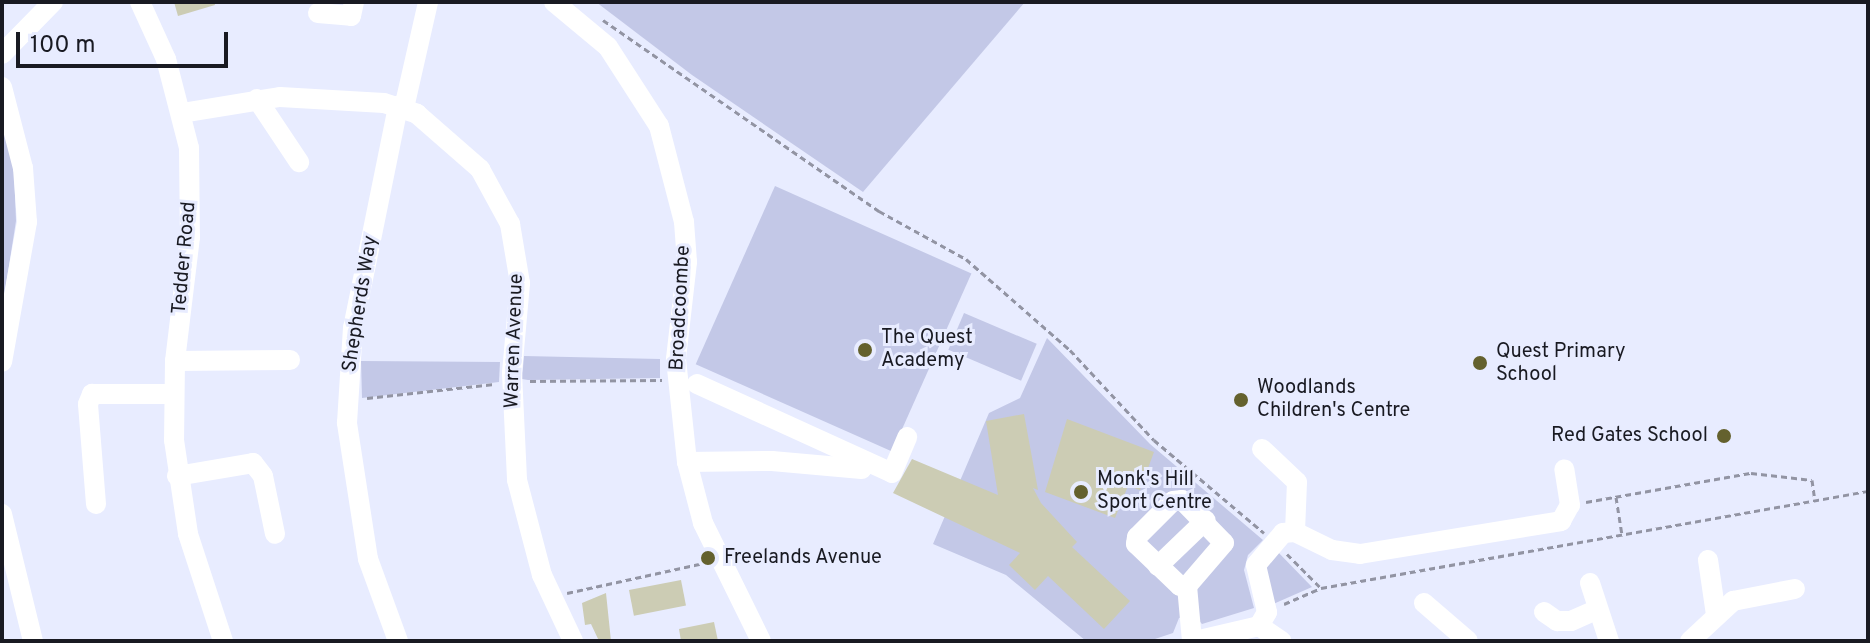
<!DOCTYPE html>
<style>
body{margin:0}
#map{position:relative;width:1870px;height:643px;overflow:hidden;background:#e8ecff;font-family:Overpass,sans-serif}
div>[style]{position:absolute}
.green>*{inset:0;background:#c3c8e7;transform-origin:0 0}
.building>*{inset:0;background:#ccccb4;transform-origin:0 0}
.path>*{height:3px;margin-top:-1.5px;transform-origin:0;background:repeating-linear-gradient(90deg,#9294a3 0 6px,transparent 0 10px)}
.minor>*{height:20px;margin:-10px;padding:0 10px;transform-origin:10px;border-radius:10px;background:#fff}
.dots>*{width:22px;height:22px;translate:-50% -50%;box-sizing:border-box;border:4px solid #e8ecff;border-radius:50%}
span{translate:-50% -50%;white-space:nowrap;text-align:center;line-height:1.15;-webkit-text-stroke:6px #e8ecff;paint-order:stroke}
.street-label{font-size:20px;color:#191a22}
.poi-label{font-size:20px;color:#191a22}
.left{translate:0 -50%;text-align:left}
.right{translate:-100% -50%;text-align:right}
.frame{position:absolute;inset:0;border:4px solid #191a22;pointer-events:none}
.scale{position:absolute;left:16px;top:32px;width:212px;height:36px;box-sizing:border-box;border:4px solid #191a22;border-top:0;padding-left:10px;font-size:24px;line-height:28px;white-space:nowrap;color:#191a22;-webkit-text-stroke:6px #e8ecff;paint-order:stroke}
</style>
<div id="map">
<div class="green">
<div style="clip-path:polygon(596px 2px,1025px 2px,863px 192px,692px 75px)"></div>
<div style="clip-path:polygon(2px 124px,14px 169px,16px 221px,2px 310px)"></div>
<div style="left:775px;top:186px;width:215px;height:195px;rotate:24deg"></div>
<div style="left:964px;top:313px;width:79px;height:40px;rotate:23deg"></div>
<div style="clip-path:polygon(1047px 338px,1150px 444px,1263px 540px,1248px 555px,1244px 570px,1254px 608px,1202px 624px,1193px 614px,1179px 618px,1173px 633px,1149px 641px,1086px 641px,1006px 575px,933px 544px,989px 413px,1020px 398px)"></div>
<div style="clip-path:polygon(524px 356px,660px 359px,660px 378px,528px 380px,522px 379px)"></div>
<div style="clip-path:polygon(361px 361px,500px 362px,499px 382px,362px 398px)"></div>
<div style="clip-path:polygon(1274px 548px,1312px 587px,1271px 605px,1262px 568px)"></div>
</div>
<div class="building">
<div style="clip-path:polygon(174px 2px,214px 2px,215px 5px,178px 16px)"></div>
<div style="clip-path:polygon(1024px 414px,1038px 490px,1033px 488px,1041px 503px,1077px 542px,1072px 547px,1130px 601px,1104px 629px,1048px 576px,1035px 590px,1009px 565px,1020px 553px,893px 493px,912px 459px,998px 495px,986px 421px)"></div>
<div style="clip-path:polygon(1067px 419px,1154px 452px,1140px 490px,1128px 486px,1115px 518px,1045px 492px)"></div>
<div style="left:681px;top:580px;width:26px;height:53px;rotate:79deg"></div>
<div style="clip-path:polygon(606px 593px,611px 641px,599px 641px,591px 624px,585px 625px,582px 603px)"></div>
<div style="clip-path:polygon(714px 622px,718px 641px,681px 641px,679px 629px)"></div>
</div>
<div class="path">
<div style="left:603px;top:20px;width:336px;rotate:34.7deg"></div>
<div style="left:879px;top:211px;width:99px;rotate:28.9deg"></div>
<div style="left:966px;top:259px;width:138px;rotate:41.2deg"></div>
<div style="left:1070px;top:350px;width:123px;rotate:47deg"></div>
<div style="left:1154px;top:440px;width:144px;rotate:40.2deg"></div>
<div style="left:530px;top:381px;width:132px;rotate:-0.4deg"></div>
<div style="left:367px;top:398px;width:128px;rotate:-6.3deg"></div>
<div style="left:1616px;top:497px;width:38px;rotate:81deg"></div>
<div style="left:1586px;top:502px;width:168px;rotate:-10deg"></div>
<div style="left:1751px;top:473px;width:61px;rotate:6.5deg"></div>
<div style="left:1812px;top:480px;width:21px;rotate:82deg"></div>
<div style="left:1287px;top:554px;width:48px;rotate:45deg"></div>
<div style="left:567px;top:593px;width:140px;rotate:-12.4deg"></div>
<div style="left:1284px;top:604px;width:40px;rotate:-23.4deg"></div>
<div style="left:1321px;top:588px;width:556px;rotate:-10.06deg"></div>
</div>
<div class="minor">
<div style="left:140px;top:2px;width:63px;rotate:65.5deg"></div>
<div style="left:166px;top:59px;width:92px;rotate:75.5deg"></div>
<div style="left:189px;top:148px;width:89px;rotate:89.4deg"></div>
<div style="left:190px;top:237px;width:125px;rotate:96.9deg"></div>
<div style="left:175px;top:361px;width:79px;rotate:90.7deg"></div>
<div style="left:174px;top:440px;width:95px;rotate:81.5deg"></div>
<div style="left:188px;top:534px;width:113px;rotate:71.9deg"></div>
<div style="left:554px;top:2px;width:70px;rotate:39.8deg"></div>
<div style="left:608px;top:47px;width:94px;rotate:57.2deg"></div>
<div style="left:659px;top:126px;width:99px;rotate:75.4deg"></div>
<div style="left:684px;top:222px;width:40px;rotate:85.7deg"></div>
<div style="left:687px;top:262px;width:98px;rotate:96.5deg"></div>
<div style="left:676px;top:359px;width:104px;rotate:83.9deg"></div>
<div style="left:687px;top:462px;width:63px;rotate:75.3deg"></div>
<div style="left:703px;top:523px;width:131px;rotate:63.8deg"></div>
<div style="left:318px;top:13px;width:33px;rotate:5deg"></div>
<div style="left:351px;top:16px;width:14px;rotate:-78deg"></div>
<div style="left:2px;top:54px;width:73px;rotate:-45.6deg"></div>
<div style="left:2px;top:87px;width:84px;rotate:75.5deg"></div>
<div style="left:23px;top:168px;width:54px;rotate:85.8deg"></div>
<div style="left:27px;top:222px;width:142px;rotate:100.1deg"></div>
<div style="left:257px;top:99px;width:76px;rotate:56.3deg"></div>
<div style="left:404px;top:108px;width:109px;rotate:-77.2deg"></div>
<div style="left:182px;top:113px;width:99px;rotate:-9.3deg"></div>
<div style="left:280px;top:97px;width:104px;rotate:3.3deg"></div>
<div style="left:384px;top:103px;width:35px;rotate:18deg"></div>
<div style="left:417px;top:114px;width:84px;rotate:41.1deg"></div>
<div style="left:480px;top:169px;width:63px;rotate:61.4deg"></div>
<div style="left:510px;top:224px;width:60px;rotate:80.4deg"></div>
<div style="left:520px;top:283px;width:90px;rotate:95.1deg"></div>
<div style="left:512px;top:373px;width:107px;rotate:87.3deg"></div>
<div style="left:517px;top:480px;width:98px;rotate:75.3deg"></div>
<div style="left:542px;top:575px;width:73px;rotate:64.8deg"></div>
<div style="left:175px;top:361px;width:115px;rotate:-0.5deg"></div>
<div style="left:697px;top:384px;width:214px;rotate:24.5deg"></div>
<div style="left:892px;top:473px;width:39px;rotate:-67deg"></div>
<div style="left:1262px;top:449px;width:48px;rotate:43.3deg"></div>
<div style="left:1297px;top:482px;width:50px;rotate:92.3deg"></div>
<div style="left:687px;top:462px;width:85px;rotate:-0.7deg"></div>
<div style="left:772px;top:461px;width:90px;rotate:5.1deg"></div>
<div style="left:177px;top:476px;width:77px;rotate:-9.7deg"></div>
<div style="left:253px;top:463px;width:16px;rotate:52deg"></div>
<div style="left:263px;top:476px;width:59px;rotate:78.3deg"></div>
<div style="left:1182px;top:500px;width:60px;rotate:45.7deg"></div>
<div style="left:1224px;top:543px;width:57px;rotate:130.7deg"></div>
<div style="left:1187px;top:586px;width:7px;rotate:180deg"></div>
<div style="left:1180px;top:586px;width:61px;rotate:-136.3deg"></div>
<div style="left:1136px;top:544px;width:7px;rotate:-82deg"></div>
<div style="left:1137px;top:537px;width:51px;rotate:-45deg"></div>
<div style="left:1173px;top:501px;width:9px;rotate:-6deg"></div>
<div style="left:96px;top:504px;width:100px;rotate:-94.6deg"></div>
<div style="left:88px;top:404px;width:11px;rotate:-68deg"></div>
<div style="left:92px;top:394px;width:81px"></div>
<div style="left:2px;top:514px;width:131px;rotate:76.3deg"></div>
<div style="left:1708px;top:560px;width:56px;rotate:81.7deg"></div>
<div style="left:1158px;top:566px;width:66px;rotate:-43.8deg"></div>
<div style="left:1590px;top:583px;width:61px;rotate:71.9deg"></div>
<div style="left:1187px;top:586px;width:55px;rotate:84.8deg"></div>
<div style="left:1424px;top:603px;width:58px;rotate:40.8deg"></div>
<div style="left:1544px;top:612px;width:16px;rotate:35deg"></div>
<div style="left:1557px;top:621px;width:14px"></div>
<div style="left:1571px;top:621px;width:27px;rotate:-24deg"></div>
<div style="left:1259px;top:626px;width:16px;rotate:-60deg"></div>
<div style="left:1267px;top:612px;width:48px;rotate:-103.2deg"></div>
<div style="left:1256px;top:565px;width:42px;rotate:-49.8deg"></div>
<div style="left:1283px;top:533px;width:12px;rotate:-5deg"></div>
<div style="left:1295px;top:532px;width:41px;rotate:25.9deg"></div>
<div style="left:1332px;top:550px;width:28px;rotate:8deg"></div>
<div style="left:1360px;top:554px;width:204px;rotate:-9.3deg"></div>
<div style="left:1561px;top:521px;width:18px;rotate:-61deg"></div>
<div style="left:1570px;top:505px;width:36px;rotate:-99deg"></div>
<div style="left:398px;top:641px;width:87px;rotate:-110.1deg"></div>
<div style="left:368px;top:559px;width:138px;rotate:-98.8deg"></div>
<div style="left:347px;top:423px;width:95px;rotate:-86.4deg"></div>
<div style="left:353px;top:328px;width:227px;rotate:-78.5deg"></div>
<div style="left:1195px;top:641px;width:66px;rotate:-13.2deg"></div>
<div style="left:1259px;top:626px;width:27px;rotate:34deg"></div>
<div style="left:1690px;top:641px;width:59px;rotate:-42.9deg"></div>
<div style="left:1733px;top:601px;width:63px;rotate:-11deg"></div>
</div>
<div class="dots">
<div style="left:865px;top:350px;background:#64612e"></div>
<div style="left:1480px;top:363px;background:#64612e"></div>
<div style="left:1241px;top:400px;background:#64612e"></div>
<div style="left:1724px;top:436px;background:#64612e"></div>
<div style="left:1081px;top:492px;background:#64612e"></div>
<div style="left:708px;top:558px;background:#64612e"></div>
</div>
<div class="street-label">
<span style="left:185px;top:258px;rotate:-85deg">Tedder Road</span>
<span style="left:361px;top:304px;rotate:-81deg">Shepherds Way</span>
<span style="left:681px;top:308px;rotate:-87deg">Broadcoombe</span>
<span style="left:515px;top:341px;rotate:-88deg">Warren Avenue</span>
</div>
<div class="poi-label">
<span class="left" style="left:881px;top:350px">The Quest<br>Academy</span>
<span class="left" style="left:1496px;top:364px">Quest Primary<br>School</span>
<span class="left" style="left:1257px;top:400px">Woodlands<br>Children's Centre</span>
<span class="right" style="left:1708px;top:436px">Red Gates School</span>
<span class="left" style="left:1097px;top:492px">Monk's Hill<br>Sport Centre</span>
<span class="left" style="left:724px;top:558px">Freelands Avenue</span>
</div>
<div class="frame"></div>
<div class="scale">100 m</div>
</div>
